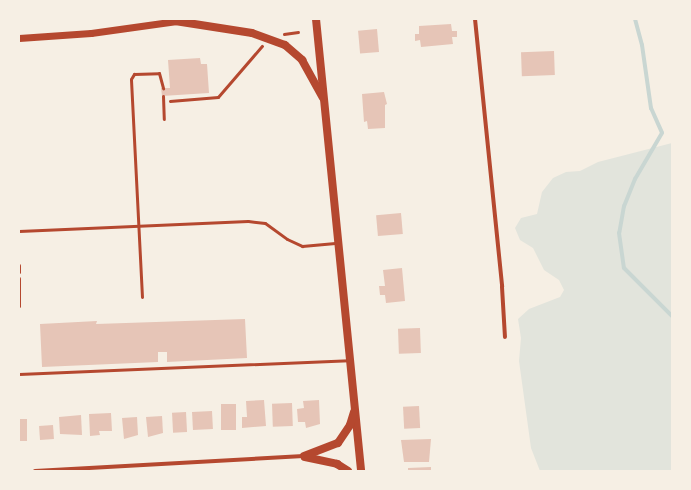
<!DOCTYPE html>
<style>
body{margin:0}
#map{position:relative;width:691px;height:490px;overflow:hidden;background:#f6efe4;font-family:Inter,sans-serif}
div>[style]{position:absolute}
.green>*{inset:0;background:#e2e4dc}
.stream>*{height:4px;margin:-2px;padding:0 2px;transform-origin:2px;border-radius:2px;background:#c9d6d2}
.building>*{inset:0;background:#e6c5b7;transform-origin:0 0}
.path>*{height:2.5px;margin:-1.25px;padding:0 1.25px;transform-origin:1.25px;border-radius:1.25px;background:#b5482f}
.service>*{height:3px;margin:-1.5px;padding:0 1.5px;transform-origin:1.5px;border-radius:1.5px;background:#b5482f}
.minor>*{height:4px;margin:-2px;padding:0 2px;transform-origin:2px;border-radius:2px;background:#b5482f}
.tertiary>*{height:7px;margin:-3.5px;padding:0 3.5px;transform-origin:3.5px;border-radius:3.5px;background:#b5482f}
.secondary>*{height:8px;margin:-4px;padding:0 4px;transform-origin:4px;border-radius:4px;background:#b5482f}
span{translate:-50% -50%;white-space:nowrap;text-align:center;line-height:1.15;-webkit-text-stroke:3.5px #f6efe4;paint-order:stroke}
.frame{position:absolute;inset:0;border:20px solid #f6efe4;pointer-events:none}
</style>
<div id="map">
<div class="green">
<div style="clip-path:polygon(672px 143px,672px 471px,540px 471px,531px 448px,519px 361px,521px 338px,518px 319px,529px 309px,560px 297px,564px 290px,559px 280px,544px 270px,533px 248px,520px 240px,515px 228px,521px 218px,537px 214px,542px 192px,553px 178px,566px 172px,580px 171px,598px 162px)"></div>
</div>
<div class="stream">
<div style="left:635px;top:19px;width:27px;rotate:75deg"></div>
<div style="left:642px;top:45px;width:64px;rotate:81.9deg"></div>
<div style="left:651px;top:108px;width:27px;rotate:66deg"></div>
<div style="left:662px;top:133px;width:53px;rotate:120.4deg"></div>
<div style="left:635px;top:179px;width:29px;rotate:112deg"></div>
<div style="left:624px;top:206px;width:27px;rotate:100deg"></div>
<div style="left:619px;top:233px;width:35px;rotate:82deg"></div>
<div style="left:624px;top:268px;width:68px;rotate:45deg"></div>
</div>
<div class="building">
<div style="clip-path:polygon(451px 24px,452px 31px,457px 31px,457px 37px,452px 37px,453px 44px,421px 47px,420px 40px,415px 41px,415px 34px,419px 34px,419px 26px)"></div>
<div style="left:377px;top:29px;width:23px;height:19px;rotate:85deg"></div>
<div style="left:554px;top:51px;width:24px;height:33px;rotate:88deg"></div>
<div style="clip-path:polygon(200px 58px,201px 64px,207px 64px,209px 93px,162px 96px,161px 88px,170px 88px,168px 60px)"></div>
<div style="clip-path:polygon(384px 92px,387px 104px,385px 105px,385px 128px,368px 129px,367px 121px,364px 122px,362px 94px)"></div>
<div style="left:401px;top:213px;width:21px;height:25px;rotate:85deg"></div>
<div style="clip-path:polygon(402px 268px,405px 301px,386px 303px,385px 295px,380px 295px,379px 286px,385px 286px,383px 270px)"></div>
<div style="clip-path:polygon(245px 319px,247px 358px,167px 362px,167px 352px,158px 352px,158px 362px,42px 367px,40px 324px,97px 321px,96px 324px)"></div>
<div style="left:420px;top:328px;width:25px;height:22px;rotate:88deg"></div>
<div style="clip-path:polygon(264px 400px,266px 426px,242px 428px,242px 417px,247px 417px,246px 401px)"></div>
<div style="clip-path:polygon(319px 400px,320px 424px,306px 428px,305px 422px,298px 422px,297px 409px,304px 408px,303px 401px)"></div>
<div style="left:292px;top:403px;width:23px;height:20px;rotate:88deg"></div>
<div style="left:221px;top:404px;width:15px;height:26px"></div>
<div style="left:419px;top:406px;width:22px;height:16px;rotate:87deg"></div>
<div style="left:212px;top:411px;width:18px;height:20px;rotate:87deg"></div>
<div style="left:186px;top:412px;width:20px;height:14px;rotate:87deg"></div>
<div style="clip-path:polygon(111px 413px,112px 431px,99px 431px,100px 435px,90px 436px,89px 414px)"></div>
<div style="clip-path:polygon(81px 415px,82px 435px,60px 434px,59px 417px)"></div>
<div style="clip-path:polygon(162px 416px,163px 433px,148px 437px,146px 417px)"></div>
<div style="clip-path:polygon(137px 417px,138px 435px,124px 439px,122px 418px)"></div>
<div style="left:19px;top:419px;width:8px;height:22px"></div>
<div style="left:53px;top:425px;width:14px;height:14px;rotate:86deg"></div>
<div style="clip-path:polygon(431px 439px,429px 462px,404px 462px,401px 440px)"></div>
<div style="clip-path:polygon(431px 467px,431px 471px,408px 471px,408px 468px)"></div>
</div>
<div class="path">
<div style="left:284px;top:34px;width:14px;rotate:-8deg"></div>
<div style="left:170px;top:101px;width:48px;rotate:-4.8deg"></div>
<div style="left:218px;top:97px;width:67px;rotate:-49.2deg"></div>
</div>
<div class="service">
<div style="left:163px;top:96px;width:23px;rotate:88deg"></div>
<div style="left:19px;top:231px;width:229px;rotate:-2.5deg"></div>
<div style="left:248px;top:221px;width:17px;rotate:7deg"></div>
<div style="left:265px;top:223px;width:27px;rotate:36deg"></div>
<div style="left:287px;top:239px;width:17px;rotate:25deg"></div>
<div style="left:302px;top:246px;width:36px;rotate:-5deg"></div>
<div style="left:19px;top:265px;width:7px;rotate:90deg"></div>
<div style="left:19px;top:278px;width:28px;rotate:90deg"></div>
<div style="left:142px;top:297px;width:218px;rotate:-92.9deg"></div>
<div style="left:131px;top:79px;width:6px;rotate:-59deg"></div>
<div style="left:134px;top:74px;width:25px;rotate:-2deg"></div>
<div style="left:159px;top:73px;width:16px;rotate:75deg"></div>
<div style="left:19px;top:374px;width:330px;rotate:-2.4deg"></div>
</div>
<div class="minor">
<div style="left:475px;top:19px;width:269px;rotate:84.2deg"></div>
<div style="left:502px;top:287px;width:50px;rotate:86.6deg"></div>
<div style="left:35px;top:471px;width:269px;rotate:-3.2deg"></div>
</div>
<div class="tertiary">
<div style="left:19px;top:38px;width:72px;rotate:-4deg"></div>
<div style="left:91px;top:33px;width:101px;rotate:-8deg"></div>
</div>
<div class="secondary">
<div style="left:316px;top:19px;width:454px;rotate:84.3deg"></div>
<div style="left:175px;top:21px;width:78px;rotate:8.9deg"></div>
<div style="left:252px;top:33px;width:35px;rotate:20deg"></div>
<div style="left:285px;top:45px;width:23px;rotate:41deg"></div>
<div style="left:302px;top:60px;width:43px;rotate:61.1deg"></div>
<div style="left:304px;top:456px;width:36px;rotate:-21deg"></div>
<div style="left:338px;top:443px;width:22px;rotate:-56deg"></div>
<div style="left:350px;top:425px;width:14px;rotate:-73deg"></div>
<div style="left:305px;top:457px;width:33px;rotate:12deg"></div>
<div style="left:337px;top:464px;width:13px;rotate:32deg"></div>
</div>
<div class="frame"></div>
</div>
